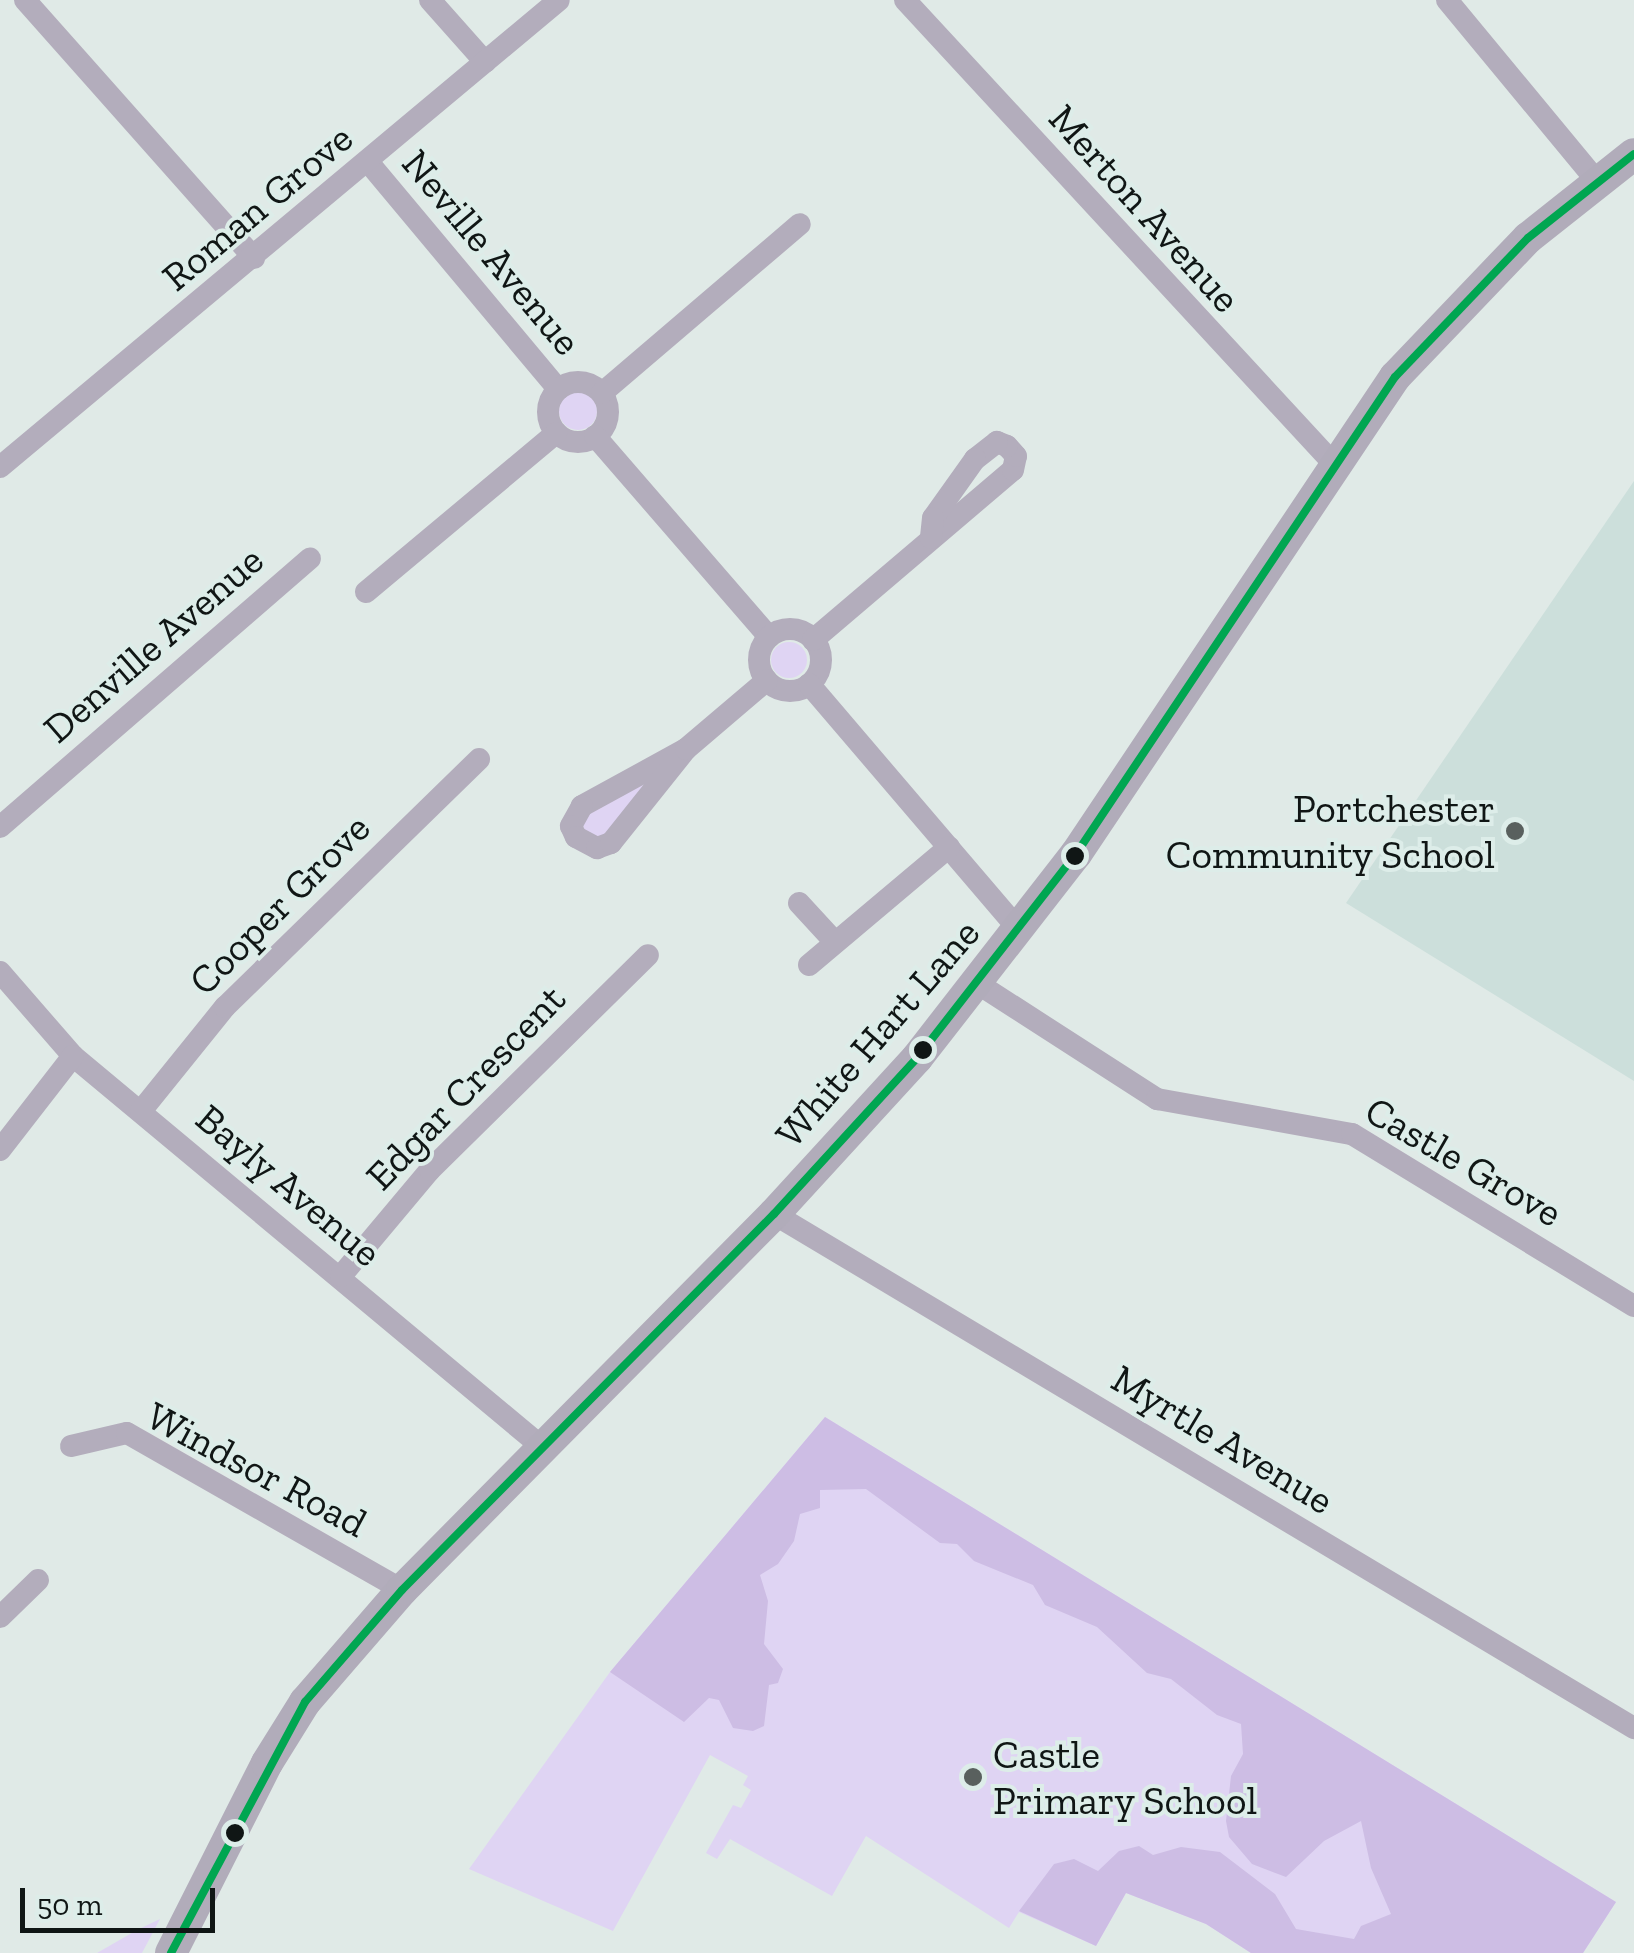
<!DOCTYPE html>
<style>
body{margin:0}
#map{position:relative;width:1634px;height:1953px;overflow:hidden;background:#e0eae7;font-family:"Zilla Slab",serif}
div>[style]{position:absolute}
.built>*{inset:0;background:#ccdfdb}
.green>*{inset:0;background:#dfd4f3}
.round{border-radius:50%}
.forest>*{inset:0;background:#cdbde4}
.street>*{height:22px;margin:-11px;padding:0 11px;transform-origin:11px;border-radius:11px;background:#b3adbc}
.street>.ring{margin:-11px;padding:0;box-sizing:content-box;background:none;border:22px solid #b3adbc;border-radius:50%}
.secondary>*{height:32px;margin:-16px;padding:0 16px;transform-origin:16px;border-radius:16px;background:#b1acba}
.bus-1>*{height:8px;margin:-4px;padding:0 4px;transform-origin:4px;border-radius:4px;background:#00a651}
.dots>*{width:28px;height:28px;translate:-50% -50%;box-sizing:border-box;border:5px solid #ddede9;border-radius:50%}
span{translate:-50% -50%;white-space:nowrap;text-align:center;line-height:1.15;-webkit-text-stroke:8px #ddede9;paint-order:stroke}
.street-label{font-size:40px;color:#101615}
.poi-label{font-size:40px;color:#101615}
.right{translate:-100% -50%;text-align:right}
.left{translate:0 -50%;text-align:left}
.scale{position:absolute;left:20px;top:1888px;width:195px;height:45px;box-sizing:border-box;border:5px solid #101615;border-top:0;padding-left:12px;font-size:30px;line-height:35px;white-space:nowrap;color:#101615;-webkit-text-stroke:8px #ddede9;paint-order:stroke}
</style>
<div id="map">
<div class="built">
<div style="clip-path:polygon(1634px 481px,1634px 1081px,1346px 903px)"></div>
</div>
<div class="green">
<div class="round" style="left:559px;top:392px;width:38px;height:38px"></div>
<div class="round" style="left:771px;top:642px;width:36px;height:36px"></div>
<div style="clip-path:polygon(654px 769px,607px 840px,587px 841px,580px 815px)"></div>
<div style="clip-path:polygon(825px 1417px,1616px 1902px,1583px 1953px,1251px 1953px,1206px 1924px,1126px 1893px,1096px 1946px,1019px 1912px,1009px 1928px,866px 1836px,832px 1896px,730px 1839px,717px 1859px,706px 1853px,733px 1805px,741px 1808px,751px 1790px,743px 1785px,748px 1776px,710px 1755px,613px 1931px,469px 1869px,610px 1672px)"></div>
<div style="clip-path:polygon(160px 1919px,142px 1953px,97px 1953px,137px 1930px)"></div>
</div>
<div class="forest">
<div style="clip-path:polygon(825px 1417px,1616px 1902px,1583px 1953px,1251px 1953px,1206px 1924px,1126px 1893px,1096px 1946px,1019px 1911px,1054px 1864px,1074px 1859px,1098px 1871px,1119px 1851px,1139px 1846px,1153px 1855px,1181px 1847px,1220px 1852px,1275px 1894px,1296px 1929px,1354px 1939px,1361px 1926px,1391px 1914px,1371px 1868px,1361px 1821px,1324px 1841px,1286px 1877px,1252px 1864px,1229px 1837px,1226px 1821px,1231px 1776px,1243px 1754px,1241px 1724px,1217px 1715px,1171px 1679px,1147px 1673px,1097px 1627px,1045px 1605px,1033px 1585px,974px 1561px,957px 1544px,940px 1543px,866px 1489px,820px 1490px,820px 1508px,800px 1514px,794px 1541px,778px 1564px,760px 1575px,768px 1601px,764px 1644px,783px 1669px,778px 1683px,769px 1685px,764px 1726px,753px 1731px,733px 1728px,719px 1700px,709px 1698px,684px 1722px,610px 1672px)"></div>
</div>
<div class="street">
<div style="left:25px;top:0;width:345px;rotate:48.4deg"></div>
<div style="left:430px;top:0;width:83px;rotate:48.4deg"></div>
<div style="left:905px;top:0;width:631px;rotate:47.25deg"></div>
<div style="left:1447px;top:0;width:235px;rotate:50.4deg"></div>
<div style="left:369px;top:163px;width:295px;rotate:50.1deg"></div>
<div class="ring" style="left:548px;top:382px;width:38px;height:38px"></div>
<div style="left:602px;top:393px;width:260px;rotate:-40.5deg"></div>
<div style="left:595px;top:436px;width:266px;rotate:49.1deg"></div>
<div style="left:0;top:467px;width:728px;rotate:-39.88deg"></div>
<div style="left:366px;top:592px;width:248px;rotate:-39.9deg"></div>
<div class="ring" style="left:759px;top:629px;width:40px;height:40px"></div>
<div style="left:813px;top:640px;width:262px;rotate:-40.4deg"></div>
<div style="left:1013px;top:470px;width:14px;rotate:-78deg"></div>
<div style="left:1016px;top:456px;width:13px;rotate:-132deg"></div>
<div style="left:1007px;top:446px;width:11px;rotate:-158deg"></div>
<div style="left:997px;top:442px;width:28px;rotate:142deg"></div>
<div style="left:975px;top:459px;width:72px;rotate:125.4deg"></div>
<div style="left:933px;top:518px;width:20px;rotate:96deg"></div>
<div style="left:809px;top:684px;width:325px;rotate:49.5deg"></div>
<div style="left:686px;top:749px;width:119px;rotate:151.3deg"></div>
<div style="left:582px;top:806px;width:23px;rotate:119deg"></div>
<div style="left:571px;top:826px;width:12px;rotate:66deg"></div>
<div style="left:576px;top:837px;width:24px;rotate:28deg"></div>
<div style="left:597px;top:848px;width:15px;rotate:-20deg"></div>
<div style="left:611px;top:843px;width:120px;rotate:-51.4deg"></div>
<div style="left:686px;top:749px;width:106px;rotate:-40.4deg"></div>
<div style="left:0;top:827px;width:410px;rotate:-40.9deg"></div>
<div style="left:799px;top:903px;width:52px;rotate:47.4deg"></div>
<div style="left:809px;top:965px;width:183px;rotate:-40.1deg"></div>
<div style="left:0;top:972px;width:111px;rotate:49deg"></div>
<div style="left:73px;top:1056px;width:609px;rotate:39.81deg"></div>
<div style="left:980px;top:985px;width:211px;rotate:32.8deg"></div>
<div style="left:1157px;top:1099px;width:198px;rotate:10.2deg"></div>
<div style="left:1352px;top:1134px;width:330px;rotate:31.4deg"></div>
<div style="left:141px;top:1111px;width:134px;rotate:-51.1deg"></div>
<div style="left:225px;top:1007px;width:355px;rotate:-44.3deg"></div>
<div style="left:0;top:1150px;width:119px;rotate:-52.2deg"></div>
<div style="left:774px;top:1214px;width:1002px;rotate:30.87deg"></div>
<div style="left:341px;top:1276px;width:138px;rotate:-50deg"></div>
<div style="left:430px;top:1170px;width:306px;rotate:-44.6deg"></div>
<div style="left:71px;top:1446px;width:57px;rotate:-13.1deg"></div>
<div style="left:127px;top:1433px;width:317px;rotate:29.7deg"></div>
<div style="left:0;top:1617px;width:53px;rotate:-44.2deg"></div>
</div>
<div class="secondary">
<div style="left:171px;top:1953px;width:213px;rotate:-63.2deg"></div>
<div style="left:267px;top:1763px;width:72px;rotate:-58.1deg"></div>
<div style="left:305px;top:1702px;width:148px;rotate:-49.1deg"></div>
<div style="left:402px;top:1590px;width:529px;rotate:-45.31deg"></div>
<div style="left:774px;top:1214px;width:212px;rotate:-47.5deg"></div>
<div style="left:917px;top:1058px;width:259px;rotate:-52.1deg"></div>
<div style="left:1076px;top:854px;width:574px;rotate:-56.23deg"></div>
<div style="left:1395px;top:377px;width:192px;rotate:-46.3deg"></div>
<div style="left:1528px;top:238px;width:135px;rotate:-38.4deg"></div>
</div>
<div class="bus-1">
<div style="left:171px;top:1953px;width:285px;rotate:-61.9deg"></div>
<div style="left:305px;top:1702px;width:148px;rotate:-49.1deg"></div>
<div style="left:402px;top:1590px;width:529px;rotate:-45.31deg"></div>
<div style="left:774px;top:1214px;width:212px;rotate:-47.5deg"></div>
<div style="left:917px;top:1058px;width:259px;rotate:-52.1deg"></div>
<div style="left:1076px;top:854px;width:574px;rotate:-56.23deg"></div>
<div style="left:1395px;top:377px;width:192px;rotate:-46.3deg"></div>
<div style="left:1528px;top:238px;width:135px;rotate:-38.4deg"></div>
</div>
<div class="dots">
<div style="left:1515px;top:831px;background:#59605e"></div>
<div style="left:1075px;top:856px;background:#101615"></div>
<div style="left:923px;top:1050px;background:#101615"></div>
<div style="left:973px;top:1777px;background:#59605e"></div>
<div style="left:235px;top:1833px;background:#101615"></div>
</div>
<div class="street-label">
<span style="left:257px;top:207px;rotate:-40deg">Roman Grove</span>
<span style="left:1145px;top:208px;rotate:48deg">Merton Avenue</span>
<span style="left:492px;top:252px;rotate:50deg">Neville Avenue</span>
<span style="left:153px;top:644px;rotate:-41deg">Denville Avenue</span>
<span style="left:279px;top:904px;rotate:-45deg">Cooper Grove</span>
<span style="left:877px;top:1033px;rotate:-49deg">White Hart Lane</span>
<span style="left:465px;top:1087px;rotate:-46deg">Edgar Crescent</span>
<span style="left:1464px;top:1161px;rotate:30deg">Castle Grove</span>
<span style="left:289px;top:1185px;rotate:40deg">Bayly Avenue</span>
<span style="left:1223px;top:1439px;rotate:31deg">Myrtle Avenue</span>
<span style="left:257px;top:1469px;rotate:28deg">Windsor Road</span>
</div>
<div class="poi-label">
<span class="right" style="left:1495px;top:831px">Portchester<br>Community School</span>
<span class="left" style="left:993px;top:1777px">Castle<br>Primary School</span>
</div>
<div class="scale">50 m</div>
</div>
